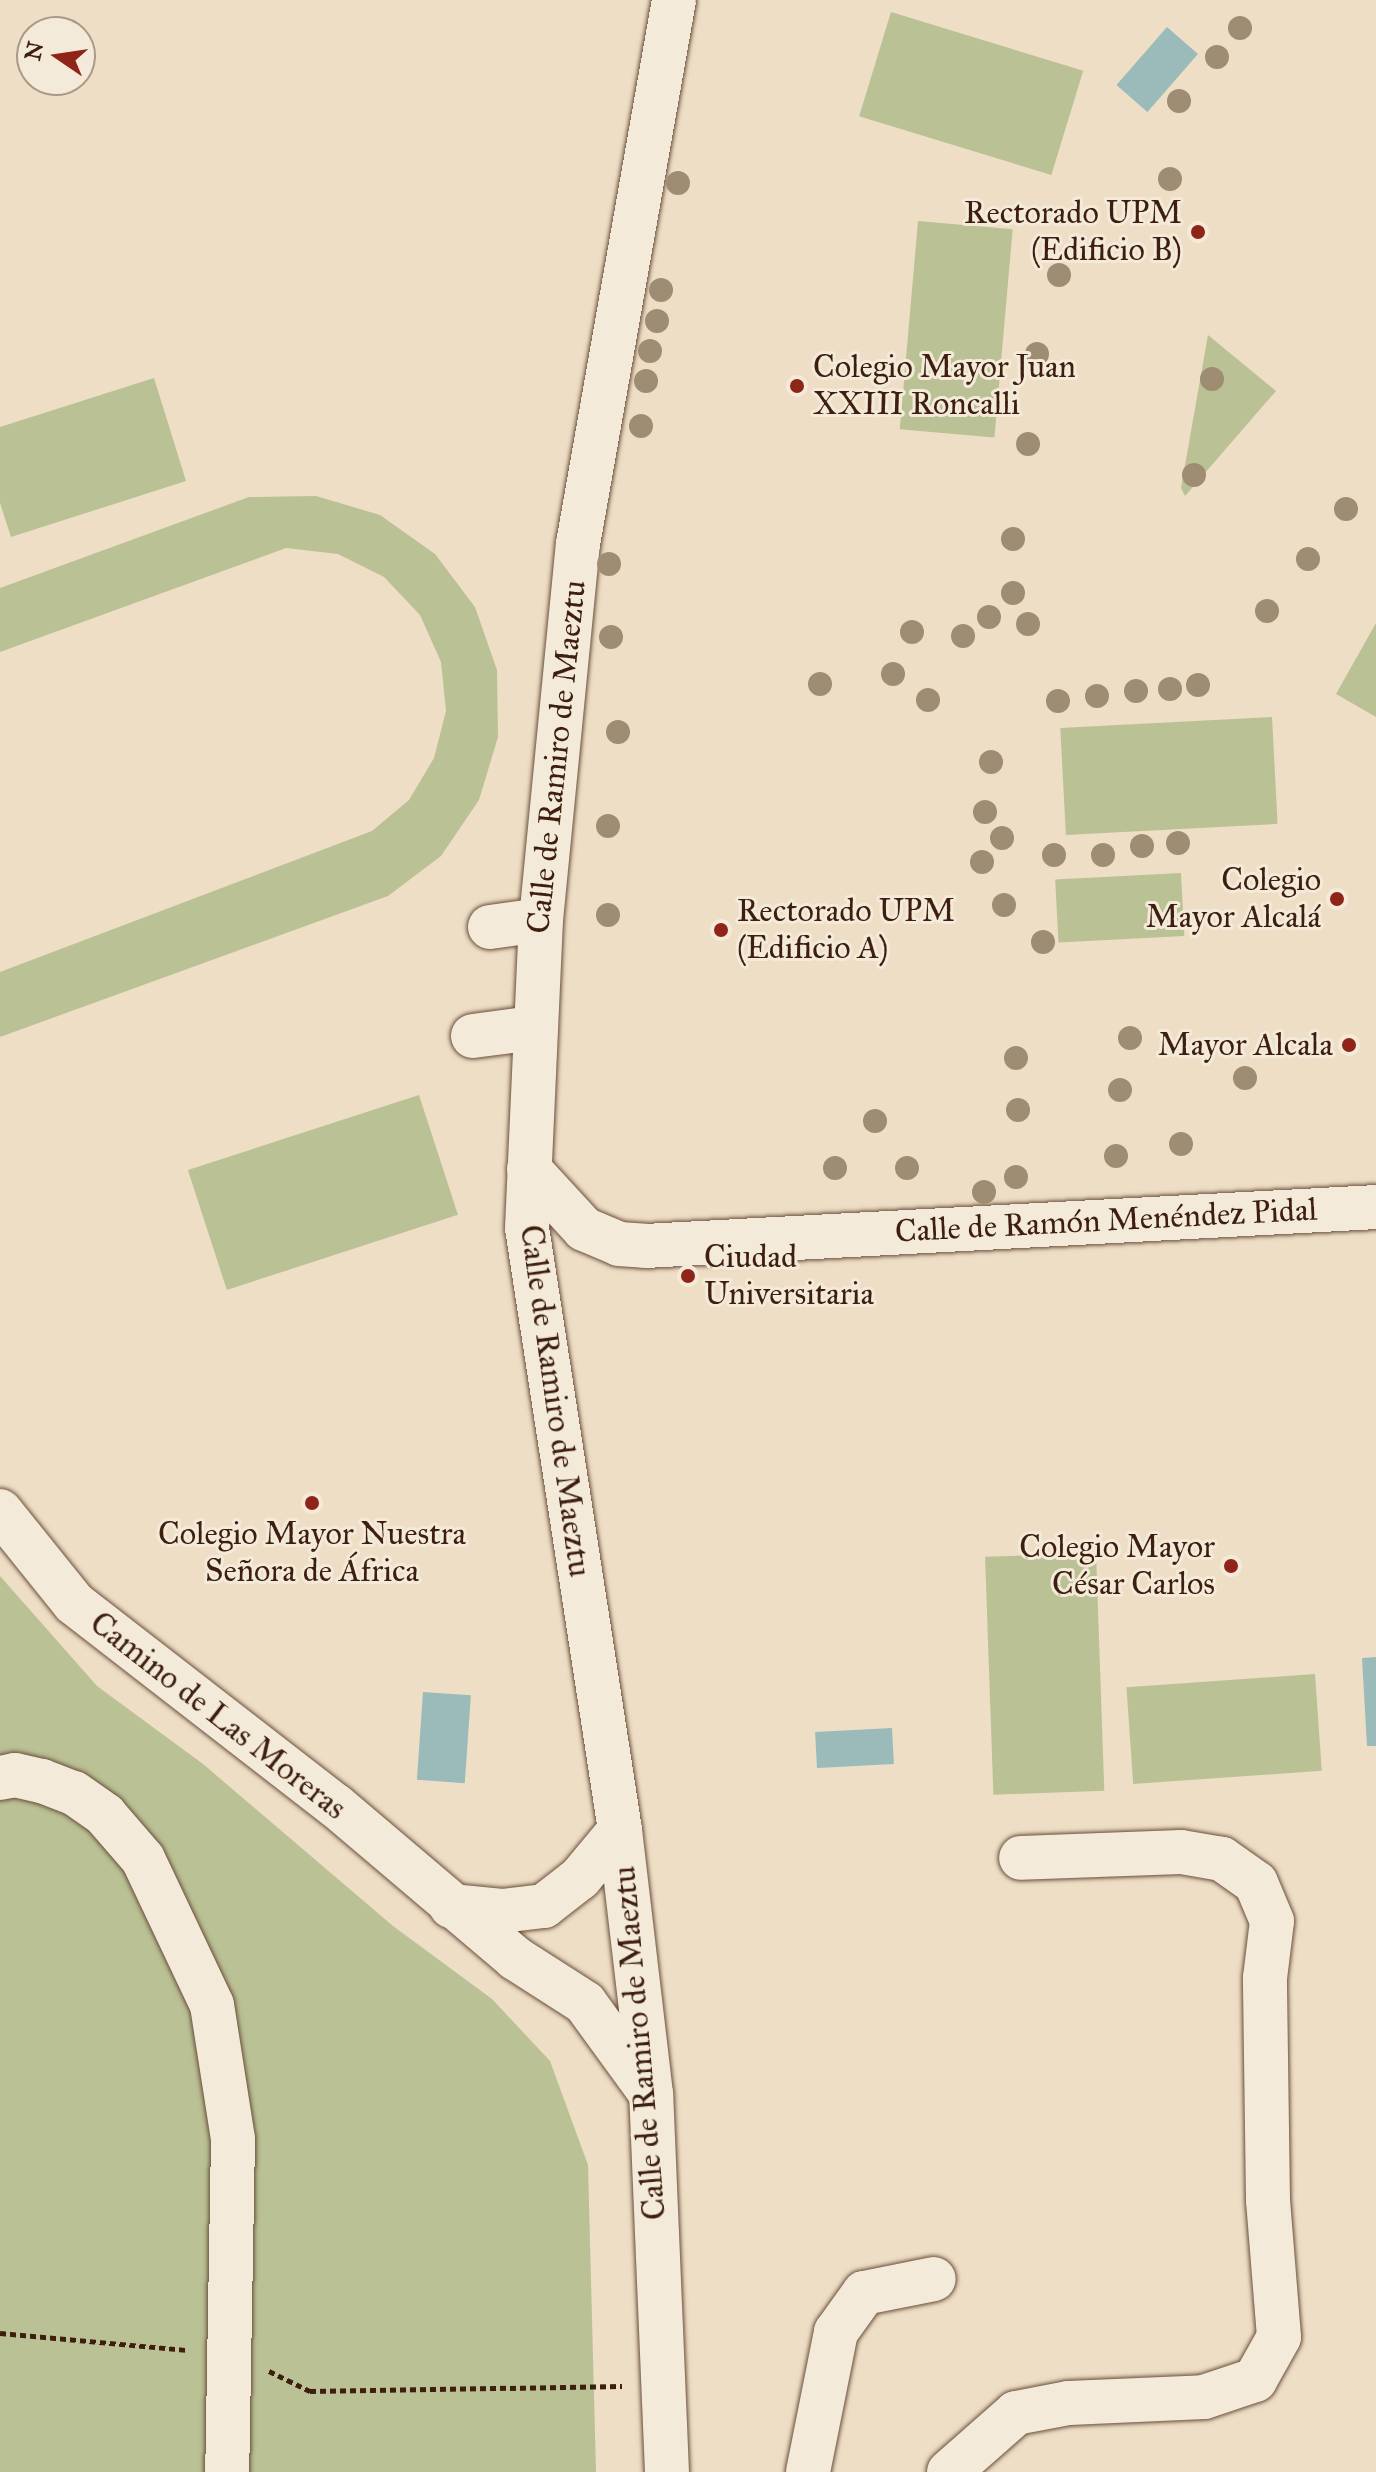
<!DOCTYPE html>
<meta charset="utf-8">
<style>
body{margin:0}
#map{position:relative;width:1376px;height:2472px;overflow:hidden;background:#eedec5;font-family:"IM FELL Great Primer",serif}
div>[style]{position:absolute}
.green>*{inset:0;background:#bac194;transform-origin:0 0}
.water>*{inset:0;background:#9abbb9;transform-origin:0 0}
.path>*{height:5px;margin-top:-2.5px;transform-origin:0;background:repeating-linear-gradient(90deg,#3e1f0f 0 6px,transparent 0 10px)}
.roads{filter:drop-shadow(0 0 2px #6a4f3c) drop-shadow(0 0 2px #6a4f3c)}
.minor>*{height:44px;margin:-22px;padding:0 22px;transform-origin:22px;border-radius:22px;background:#f4ead9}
.trees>*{width:24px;height:24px;margin:-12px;border-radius:50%;background:#9e8c73}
.dots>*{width:22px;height:22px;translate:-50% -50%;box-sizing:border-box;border:4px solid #f4ead9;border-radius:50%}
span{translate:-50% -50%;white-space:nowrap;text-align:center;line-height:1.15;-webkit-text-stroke:6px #f4ead9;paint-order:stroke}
.poi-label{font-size:32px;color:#3e1f0f}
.right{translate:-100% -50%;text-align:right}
.left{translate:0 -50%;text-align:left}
.street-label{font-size:32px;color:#3e1f0f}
.north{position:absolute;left:16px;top:16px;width:80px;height:80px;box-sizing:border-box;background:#f4ead9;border:2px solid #ab9988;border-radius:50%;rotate:283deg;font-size:22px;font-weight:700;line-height:32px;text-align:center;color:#3e1f0f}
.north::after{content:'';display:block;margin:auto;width:28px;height:36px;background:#8f2418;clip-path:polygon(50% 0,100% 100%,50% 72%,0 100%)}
</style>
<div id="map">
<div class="green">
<div style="left:891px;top:12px;width:201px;height:109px;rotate:17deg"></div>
<div style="left:918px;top:221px;width:95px;height:209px;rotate:5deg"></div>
<div style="clip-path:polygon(1208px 335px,1276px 391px,1185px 496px,1181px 488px)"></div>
<div style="clip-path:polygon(154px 378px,186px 481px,11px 537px,0 503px,0 427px)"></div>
<div style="clip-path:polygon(316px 496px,380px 515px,435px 554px,475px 607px,497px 670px,498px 737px,479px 800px,441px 856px,388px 896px,0 1037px,0 972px,372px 831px,409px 800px,434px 758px,446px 711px,441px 662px,420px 615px,384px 577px,338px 554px,286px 548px,0 652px,0 588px,249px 497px)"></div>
<div style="clip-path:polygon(1376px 623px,1376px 717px,1336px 694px)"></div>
<div style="left:1272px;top:717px;width:107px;height:212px;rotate:87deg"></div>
<div style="left:1181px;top:873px;width:63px;height:126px;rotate:87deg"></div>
<div style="left:419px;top:1095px;width:126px;height:243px;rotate:72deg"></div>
<div style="left:1096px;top:1553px;width:238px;height:111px;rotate:88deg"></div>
<div style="clip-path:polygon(0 1576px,97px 1686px,203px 1764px,393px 1926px,492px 1999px,550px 2061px,588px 2165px,596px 2472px,0 2472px)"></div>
<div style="left:1315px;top:1674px;width:97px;height:189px;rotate:86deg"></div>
</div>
<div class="water">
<div style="left:1167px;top:27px;width:41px;height:77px;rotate:41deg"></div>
<div style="clip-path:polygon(1376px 1657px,1376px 1746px,1367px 1746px,1362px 1658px)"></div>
<div style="left:423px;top:1692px;width:48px;height:88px;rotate:4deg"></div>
<div style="left:892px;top:1728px;width:36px;height:77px;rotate:87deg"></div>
</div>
<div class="path">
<div style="left:0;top:2333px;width:189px;rotate:5.2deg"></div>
<div style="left:269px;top:2371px;width:46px;rotate:26deg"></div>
<div style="left:310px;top:2391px;width:312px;rotate:-0.9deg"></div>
</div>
<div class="roads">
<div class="minor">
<div style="left:490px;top:927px;width:51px;rotate:-7.8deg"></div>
<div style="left:473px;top:1036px;width:62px;rotate:-7.5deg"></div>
<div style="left:529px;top:1169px;width:81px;rotate:47.5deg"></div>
<div style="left:584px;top:1229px;width:38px;rotate:23deg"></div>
<div style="left:619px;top:1244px;width:26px;rotate:4deg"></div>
<div style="left:645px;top:1246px;width:732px;rotate:-3.05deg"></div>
<div style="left:0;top:1511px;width:118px;rotate:51.2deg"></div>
<div style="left:74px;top:1603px;width:331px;rotate:37.8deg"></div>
<div style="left:336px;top:1806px;width:235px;rotate:40.3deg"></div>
<div style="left:515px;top:1958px;width:83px;rotate:32.7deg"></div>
<div style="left:585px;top:2003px;width:112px;rotate:54deg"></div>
<div style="left:0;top:1778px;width:15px;rotate:-11deg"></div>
<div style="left:15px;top:1775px;width:28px;rotate:13deg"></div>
<div style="left:42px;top:1781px;width:34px;rotate:21deg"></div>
<div style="left:74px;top:1793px;width:38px;rotate:35deg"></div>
<div style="left:105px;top:1815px;width:58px;rotate:49.2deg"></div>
<div style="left:143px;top:1859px;width:161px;rotate:64.7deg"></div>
<div style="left:212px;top:2005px;width:136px;rotate:81.1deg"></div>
<div style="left:233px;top:2139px;width:333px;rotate:91deg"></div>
<div style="left:451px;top:1906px;width:51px;rotate:5.6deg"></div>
<div style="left:502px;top:1911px;width:42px;rotate:-6.8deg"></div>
<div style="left:544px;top:1906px;width:46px;rotate:-37.9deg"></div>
<div style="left:580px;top:1878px;width:62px;rotate:-50.2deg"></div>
<div style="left:667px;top:2472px;width:378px;rotate:-92.4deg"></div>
<div style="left:651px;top:2094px;width:266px;rotate:-96.7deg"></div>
<div style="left:620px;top:1830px;width:609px;rotate:-98.78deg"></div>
<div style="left:527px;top:1228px;width:308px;rotate:-87.4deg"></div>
<div style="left:541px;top:920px;width:378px;rotate:-84.4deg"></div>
<div style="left:578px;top:544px;width:552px;rotate:-79.99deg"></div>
<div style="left:808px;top:2472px;width:143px;rotate:-78.7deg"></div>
<div style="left:836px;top:2332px;width:48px;rotate:-54.3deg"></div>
<div style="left:864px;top:2293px;width:71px;rotate:-11.3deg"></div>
<div style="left:949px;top:2472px;width:89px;rotate:-41.4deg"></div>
<div style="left:1016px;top:2413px;width:54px;rotate:-10.7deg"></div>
<div style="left:1069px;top:2403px;width:135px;rotate:-2.5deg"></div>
<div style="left:1204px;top:2397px;width:54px;rotate:-18.4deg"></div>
<div style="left:1255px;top:2380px;width:49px;rotate:-60.8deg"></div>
<div style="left:1279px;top:2337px;width:137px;rotate:-94.6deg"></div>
<div style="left:1268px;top:2200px;width:222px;rotate:-90.8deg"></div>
<div style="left:1265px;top:1978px;width:57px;rotate:-83deg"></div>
<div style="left:1272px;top:1921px;width:41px;rotate:-112.8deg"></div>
<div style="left:1256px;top:1883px;width:42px;rotate:-144.8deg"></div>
<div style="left:1222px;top:1859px;width:42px;rotate:-170.3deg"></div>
<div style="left:1181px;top:1852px;width:160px;rotate:177.9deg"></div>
</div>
</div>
<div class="trees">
<div style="left:1240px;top:28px"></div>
<div style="left:1217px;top:57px"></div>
<div style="left:1179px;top:101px"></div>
<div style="left:1170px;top:179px"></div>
<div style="left:678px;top:183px"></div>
<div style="left:1059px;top:275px"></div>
<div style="left:661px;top:290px"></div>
<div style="left:657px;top:321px"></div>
<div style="left:650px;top:351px"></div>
<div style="left:1037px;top:354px"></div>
<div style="left:1212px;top:379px"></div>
<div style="left:646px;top:381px"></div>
<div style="left:641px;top:426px"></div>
<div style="left:1028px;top:444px"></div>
<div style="left:1194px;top:475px"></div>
<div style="left:1346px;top:509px"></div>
<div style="left:1013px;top:539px"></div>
<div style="left:1308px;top:559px"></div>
<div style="left:609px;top:564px"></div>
<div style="left:1013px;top:593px"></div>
<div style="left:1267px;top:611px"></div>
<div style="left:989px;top:617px"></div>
<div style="left:1028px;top:624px"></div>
<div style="left:912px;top:632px"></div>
<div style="left:963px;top:636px"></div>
<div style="left:611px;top:637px"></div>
<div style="left:893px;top:674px"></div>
<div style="left:820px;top:684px"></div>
<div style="left:1198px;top:685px"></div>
<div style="left:1170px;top:689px"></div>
<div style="left:1136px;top:691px"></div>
<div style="left:1097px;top:696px"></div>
<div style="left:928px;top:700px"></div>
<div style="left:1058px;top:701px"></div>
<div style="left:618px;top:732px"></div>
<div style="left:991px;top:762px"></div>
<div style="left:985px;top:812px"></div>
<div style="left:608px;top:826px"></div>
<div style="left:1002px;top:838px"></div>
<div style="left:1178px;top:843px"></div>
<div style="left:1142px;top:846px"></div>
<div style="left:1054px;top:855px"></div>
<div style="left:1103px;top:855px"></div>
<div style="left:982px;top:862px"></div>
<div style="left:1004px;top:905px"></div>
<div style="left:608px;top:915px"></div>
<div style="left:1043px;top:942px"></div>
<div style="left:1130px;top:1038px"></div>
<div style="left:1016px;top:1058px"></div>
<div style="left:1245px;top:1078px"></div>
<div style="left:1120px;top:1090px"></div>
<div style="left:1018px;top:1110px"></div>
<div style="left:875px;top:1121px"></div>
<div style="left:1181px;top:1144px"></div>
<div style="left:1116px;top:1156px"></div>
<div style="left:835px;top:1168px"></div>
<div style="left:907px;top:1168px"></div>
<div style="left:1016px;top:1177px"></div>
<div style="left:984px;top:1192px"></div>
</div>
<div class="dots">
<div style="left:1198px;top:232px;background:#8f2418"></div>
<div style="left:797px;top:386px;background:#8f2418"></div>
<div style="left:1337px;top:899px;background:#8f2418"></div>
<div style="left:721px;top:930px;background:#8f2418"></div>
<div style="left:1349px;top:1045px;background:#8f2418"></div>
<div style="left:688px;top:1276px;background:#8f2418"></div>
<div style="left:312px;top:1503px;background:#8f2418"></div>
<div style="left:1231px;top:1566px;background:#8f2418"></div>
</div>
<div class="poi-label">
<span class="right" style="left:1182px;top:232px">Rectorado UPM<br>(Edificio B)</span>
<span class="left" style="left:813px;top:386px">Colegio Mayor Juan<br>XXIII Roncalli</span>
<span class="right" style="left:1321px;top:899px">Colegio<br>Mayor Alcalá</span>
<span class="left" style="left:737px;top:930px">Rectorado UPM<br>(Edificio A)</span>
<span class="right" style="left:1333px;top:1045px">Mayor Alcala</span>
<span class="left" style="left:704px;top:1276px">Ciudad<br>Universitaria</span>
<span style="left:312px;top:1553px">Colegio Mayor Nuestra<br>Señora de África</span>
<span class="right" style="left:1215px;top:1566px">Colegio Mayor<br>César Carlos</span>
</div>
<div class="street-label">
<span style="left:557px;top:757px;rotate:-84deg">Calle de Ramiro de Maeztu</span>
<span style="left:1106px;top:1221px;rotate:-3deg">Calle de Ramón Menéndez Pidal</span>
<span style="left:555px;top:1401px;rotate:82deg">Calle de Ramiro de Maeztu</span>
<span style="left:218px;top:1716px;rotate:38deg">Camino de Las Moreras</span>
<span style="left:640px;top:2043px;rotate:-95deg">Calle de Ramiro de Maeztu</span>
</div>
<div class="north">N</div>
</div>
